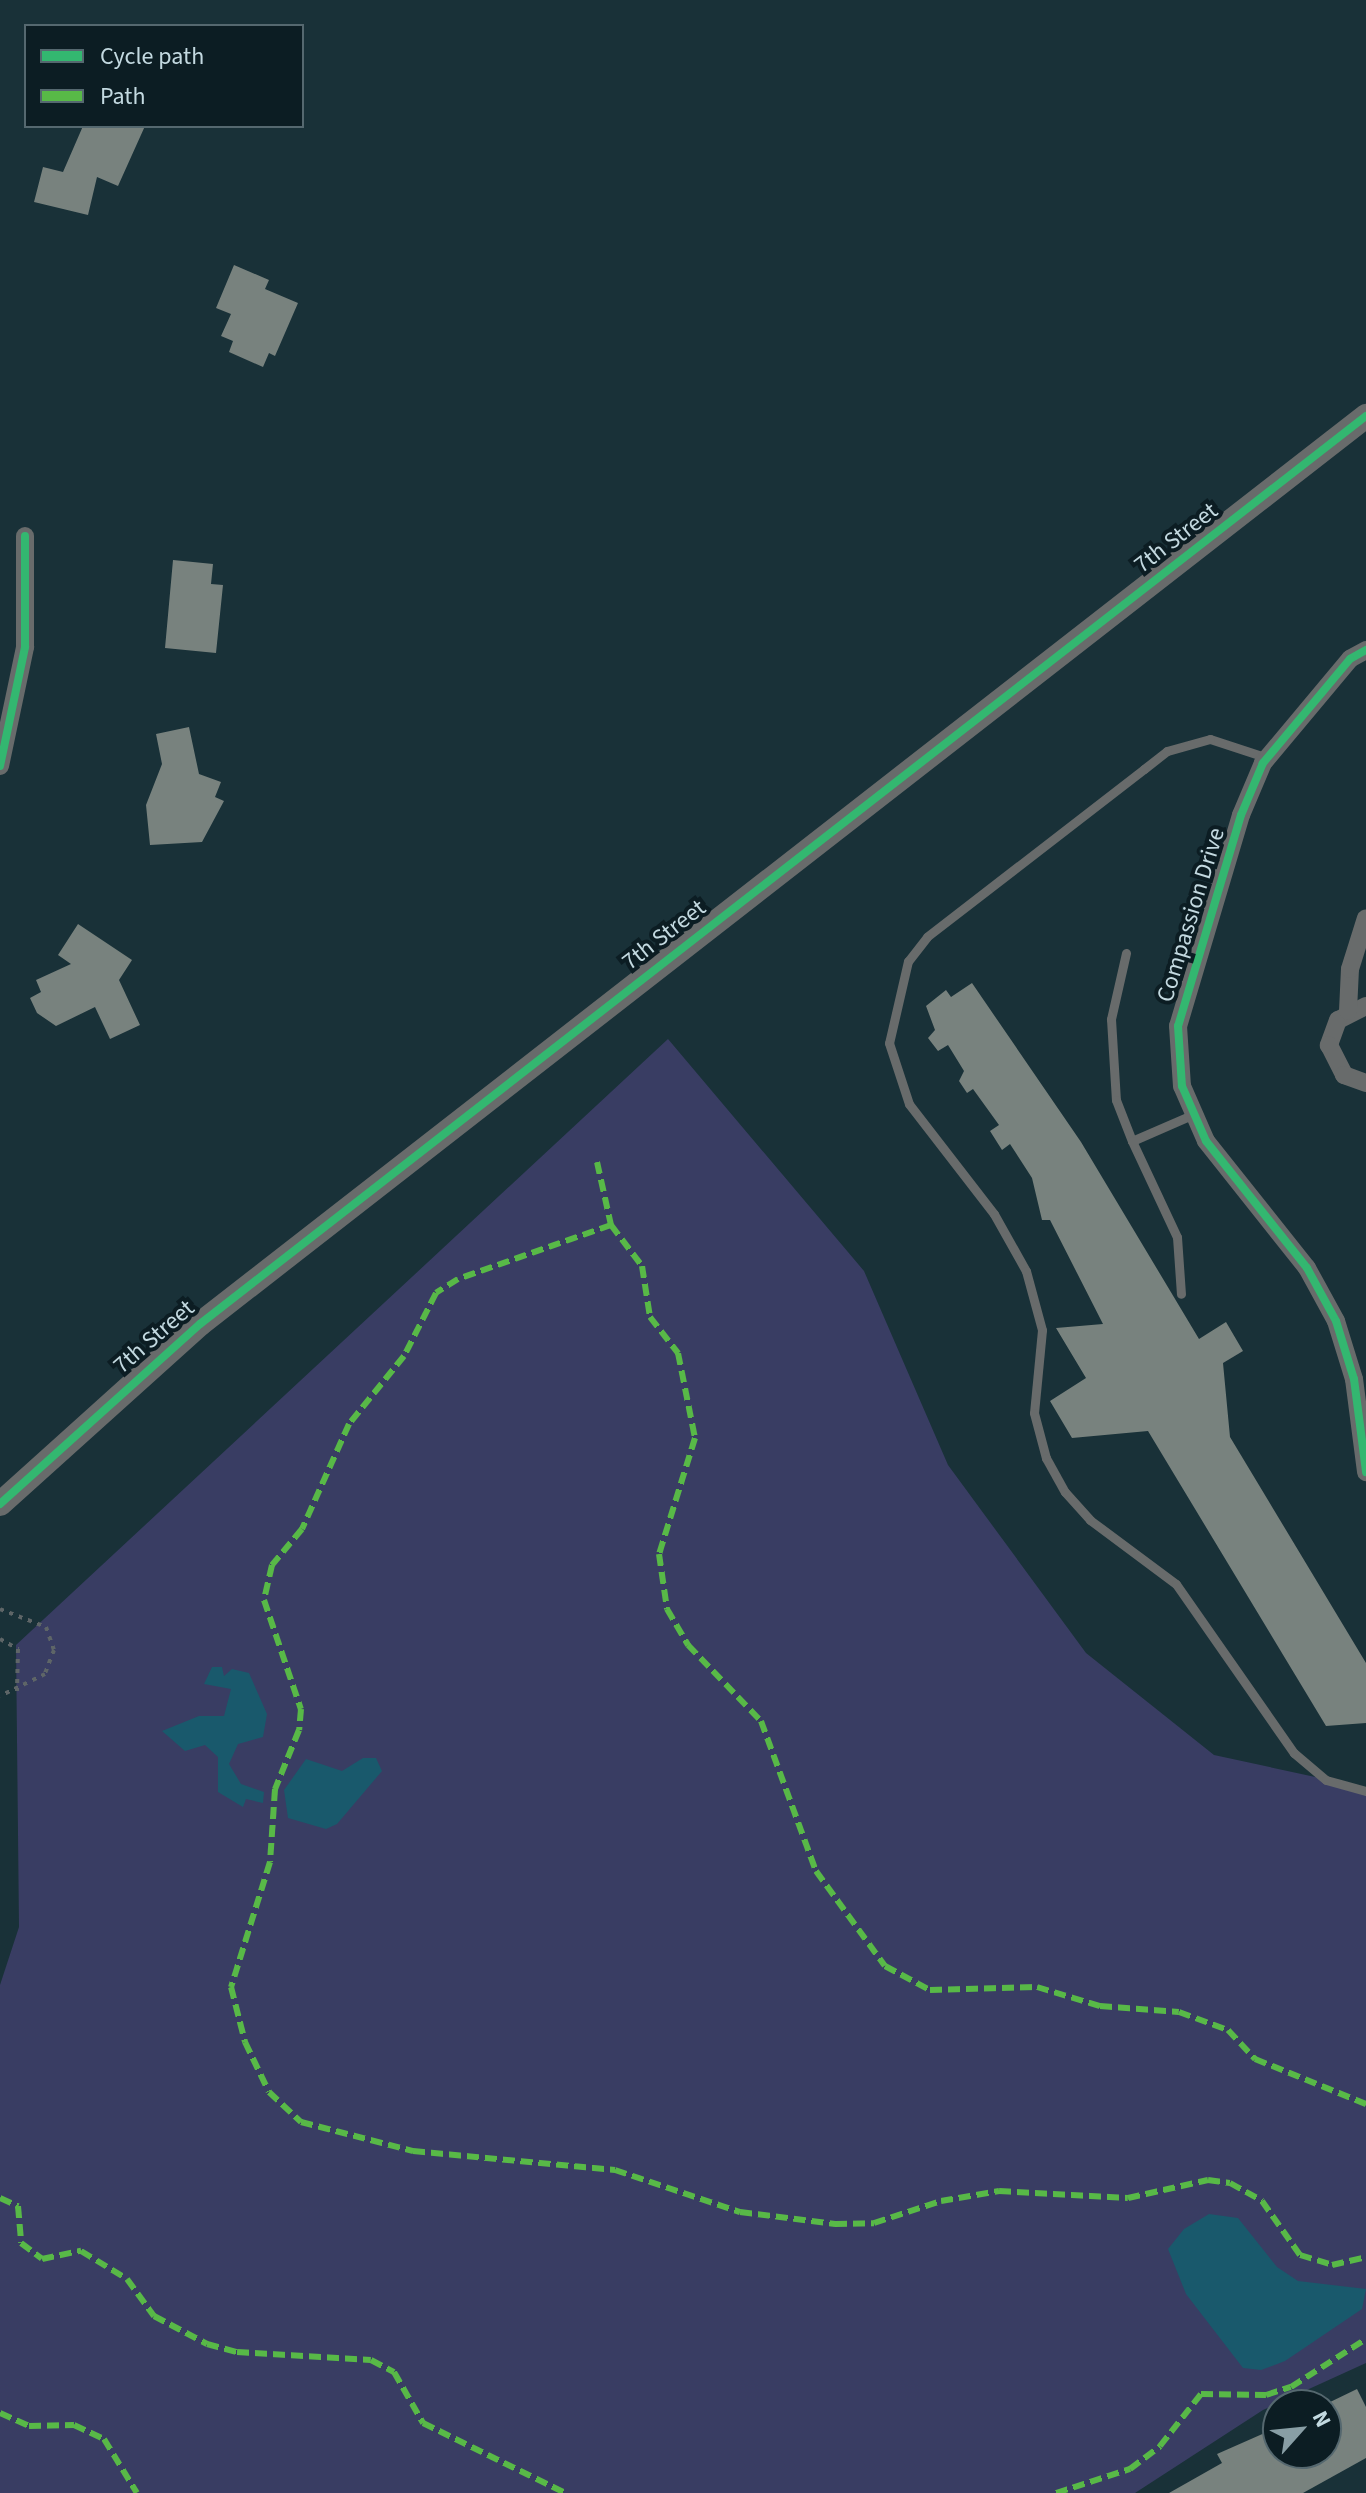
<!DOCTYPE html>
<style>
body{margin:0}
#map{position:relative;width:1366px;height:2493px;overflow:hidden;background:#193138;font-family:"Source Sans 3",sans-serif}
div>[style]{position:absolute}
.green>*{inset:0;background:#393d63}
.water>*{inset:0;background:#19596c}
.building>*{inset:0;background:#78827e}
.path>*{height:4px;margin-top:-2px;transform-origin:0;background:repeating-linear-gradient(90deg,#5e6567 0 4px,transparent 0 10px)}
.service>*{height:9px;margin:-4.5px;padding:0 4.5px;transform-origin:4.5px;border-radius:4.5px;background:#686b6b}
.minor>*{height:18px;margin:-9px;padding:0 9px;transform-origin:9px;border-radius:9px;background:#686b6b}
.tertiary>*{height:24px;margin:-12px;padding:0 12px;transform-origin:12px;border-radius:12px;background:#686b6b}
.quiet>*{height:6px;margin-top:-3px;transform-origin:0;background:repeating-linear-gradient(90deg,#58b947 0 12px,transparent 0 18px)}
.cycleway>*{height:8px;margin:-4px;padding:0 4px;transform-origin:4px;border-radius:4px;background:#33b770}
span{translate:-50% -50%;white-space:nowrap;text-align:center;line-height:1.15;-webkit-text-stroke:8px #0c1d23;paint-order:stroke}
.street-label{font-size:24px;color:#c3d9e0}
.legend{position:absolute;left:24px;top:24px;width:280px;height:104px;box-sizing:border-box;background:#0c1d23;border:2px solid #55686f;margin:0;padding:10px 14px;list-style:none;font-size:24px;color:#c3d9e0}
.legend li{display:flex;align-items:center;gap:16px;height:40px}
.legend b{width:40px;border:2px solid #55686f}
.north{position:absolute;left:1262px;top:2389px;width:80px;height:80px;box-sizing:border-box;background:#0c1d23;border:2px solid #55686f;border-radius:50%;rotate:63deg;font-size:22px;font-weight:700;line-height:32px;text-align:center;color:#c3d9e0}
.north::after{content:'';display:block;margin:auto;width:28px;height:36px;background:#889ea5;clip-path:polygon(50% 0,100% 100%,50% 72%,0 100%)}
</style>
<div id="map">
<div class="green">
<div style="clip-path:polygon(668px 1039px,864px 1271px,948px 1465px,1086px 1653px,1214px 1755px,1366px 1788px,1366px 2363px,1263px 2410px,1135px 2493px,0 2493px,0 1985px,19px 1927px,16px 1645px)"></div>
</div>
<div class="water">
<div style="clip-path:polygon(212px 1667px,222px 1667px,224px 1676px,232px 1669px,249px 1673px,267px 1714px,263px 1737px,238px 1744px,229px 1764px,241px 1784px,264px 1792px,263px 1803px,246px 1799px,243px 1807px,218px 1792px,218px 1757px,205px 1745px,185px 1751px,162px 1731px,199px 1716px,224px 1716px,231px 1689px,204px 1684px)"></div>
<div style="clip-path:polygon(363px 1758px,376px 1758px,382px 1771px,337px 1824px,326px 1829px,288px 1818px,284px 1790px,306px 1759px,342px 1771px)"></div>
<div style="clip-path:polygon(1209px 2214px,1238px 2218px,1277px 2267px,1298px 2281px,1366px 2289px,1362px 2309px,1285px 2361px,1261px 2370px,1243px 2368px,1186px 2294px,1168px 2249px,1184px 2229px)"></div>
</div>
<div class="building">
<div style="clip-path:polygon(83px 126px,145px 126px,118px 186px,97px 177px,88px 215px,34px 202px,43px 167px,63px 172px)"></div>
<div style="clip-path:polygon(234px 265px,269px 280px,265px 289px,298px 303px,275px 356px,269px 353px,263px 367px,229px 352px,233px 341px,221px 336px,231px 314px,216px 308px)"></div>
<div style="clip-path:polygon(173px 560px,213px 564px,211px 584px,223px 585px,216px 653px,165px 648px)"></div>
<div style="clip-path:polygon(189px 727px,199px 774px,221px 782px,215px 797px,224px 801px,202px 842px,150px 845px,146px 805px,162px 764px,156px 734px)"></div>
<div style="clip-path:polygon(78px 924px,132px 960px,119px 980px,140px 1025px,110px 1039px,95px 1007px,56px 1026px,37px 1013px,30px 998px,41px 992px,36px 980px,71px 964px,58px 955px)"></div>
<div style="clip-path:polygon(972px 983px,1081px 1142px,1199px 1339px,1226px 1322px,1243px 1351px,1223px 1363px,1230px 1437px,1366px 1663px,1366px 1723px,1326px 1726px,1148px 1431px,1072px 1438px,1050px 1401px,1086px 1378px,1056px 1328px,1103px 1324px,1050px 1220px,1042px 1220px,1032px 1178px,1010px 1144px,1002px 1150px,990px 1131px,999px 1125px,973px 1089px,967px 1093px,959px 1081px,964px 1071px,948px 1045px,938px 1051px,928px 1038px,935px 1030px,926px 1006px,946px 990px,951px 997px)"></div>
<div style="clip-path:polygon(1357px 2389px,1366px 2407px,1366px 2458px,1303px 2493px,1169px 2493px,1222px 2463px,1217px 2454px,1278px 2427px,1278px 2453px,1326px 2453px,1326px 2404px)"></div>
</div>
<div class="path">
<div style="left:0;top:1609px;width:49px;rotate:21.4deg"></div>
<div style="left:46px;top:1627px;width:24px;rotate:71deg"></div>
<div style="left:54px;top:1650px;width:26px;rotate:111deg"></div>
<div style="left:45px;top:1674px;width:50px;rotate:153.9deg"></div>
<div style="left:0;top:1639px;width:21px;rotate:29deg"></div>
<div style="left:18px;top:1649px;width:42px;rotate:91.4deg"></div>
</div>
<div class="service">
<div style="left:1268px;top:758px;width:61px;rotate:-161.9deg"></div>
<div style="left:1210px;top:739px;width:45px;rotate:164.4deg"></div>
<div style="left:1167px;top:751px;width:29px;rotate:142deg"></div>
<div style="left:1144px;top:769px;width:274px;rotate:142.3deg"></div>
<div style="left:927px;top:937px;width:31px;rotate:128deg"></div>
<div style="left:908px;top:961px;width:84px;rotate:103deg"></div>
<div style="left:889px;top:1043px;width:64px;rotate:71.8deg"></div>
<div style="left:909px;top:1104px;width:139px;rotate:52.3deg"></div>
<div style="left:994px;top:1214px;width:65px;rotate:60.7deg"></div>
<div style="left:1026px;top:1271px;width:61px;rotate:74.8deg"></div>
<div style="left:1042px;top:1330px;width:83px;rotate:95.5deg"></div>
<div style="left:1034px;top:1413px;width:47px;rotate:75.1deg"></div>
<div style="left:1046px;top:1458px;width:39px;rotate:61deg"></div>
<div style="left:1065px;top:1492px;width:38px;rotate:48deg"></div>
<div style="left:1090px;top:1520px;width:107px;rotate:36.7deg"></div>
<div style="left:1176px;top:1584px;width:206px;rotate:55.1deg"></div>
<div style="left:1294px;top:1753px;width:42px;rotate:40.2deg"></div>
<div style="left:1326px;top:1780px;width:41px;rotate:15.4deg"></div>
<div style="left:1126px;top:953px;width:68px;rotate:102.8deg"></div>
<div style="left:1111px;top:1019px;width:81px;rotate:86.5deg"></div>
<div style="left:1116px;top:1100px;width:44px;rotate:68.7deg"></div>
<div style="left:1132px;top:1141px;width:68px;rotate:-23.5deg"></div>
<div style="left:1132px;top:1141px;width:106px;rotate:64.9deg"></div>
<div style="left:1177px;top:1237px;width:57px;rotate:86deg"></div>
</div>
<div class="minor">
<div style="left:1366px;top:650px;width:18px;rotate:151deg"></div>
<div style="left:1350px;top:659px;width:136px;rotate:129.9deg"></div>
<div style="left:1263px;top:763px;width:56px;rotate:112.9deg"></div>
<div style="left:1241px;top:815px;width:220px;rotate:106.6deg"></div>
<div style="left:1178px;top:1026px;width:60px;rotate:86.2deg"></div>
<div style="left:1182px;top:1086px;width:60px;rotate:66.4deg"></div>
<div style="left:1206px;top:1141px;width:162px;rotate:51.5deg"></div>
<div style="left:1307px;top:1268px;width:60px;rotate:61.3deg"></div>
<div style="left:1336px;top:1321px;width:61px;rotate:72.8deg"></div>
<div style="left:1354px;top:1379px;width:94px;rotate:82.6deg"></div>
<div style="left:0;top:766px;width:122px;rotate:-78.1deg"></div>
<div style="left:25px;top:647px;width:111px;rotate:-90deg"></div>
<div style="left:1366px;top:1006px;width:31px;rotate:153deg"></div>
<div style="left:1338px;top:1020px;width:27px;rotate:110deg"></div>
<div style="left:1329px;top:1045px;width:34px;rotate:63deg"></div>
<div style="left:1344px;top:1075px;width:23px;rotate:20deg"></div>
<div style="left:1348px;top:1011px;width:42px;rotate:-87.3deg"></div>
<div style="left:1350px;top:969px;width:53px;rotate:-72.6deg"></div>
</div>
<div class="tertiary">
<div style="left:0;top:1504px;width:269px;rotate:-42deg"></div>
<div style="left:200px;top:1324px;width:1478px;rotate:-37.91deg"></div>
</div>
<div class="quiet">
<div style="left:597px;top:1162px;width:65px;rotate:77.5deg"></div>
<div style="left:611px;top:1225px;width:51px;rotate:52.9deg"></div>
<div style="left:642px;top:1266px;width:52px;rotate:81.1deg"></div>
<div style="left:650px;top:1317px;width:46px;rotate:52.1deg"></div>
<div style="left:678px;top:1353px;width:87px;rotate:78.7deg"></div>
<div style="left:695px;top:1438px;width:121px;rotate:107.2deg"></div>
<div style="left:659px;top:1554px;width:56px;rotate:81.7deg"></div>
<div style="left:667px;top:1609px;width:42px;rotate:59.7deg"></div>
<div style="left:688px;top:1645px;width:105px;rotate:46.2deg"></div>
<div style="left:761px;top:1721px;width:160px;rotate:69.9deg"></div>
<div style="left:816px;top:1871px;width:117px;rotate:54deg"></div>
<div style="left:885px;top:1966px;width:51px;rotate:28.1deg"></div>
<div style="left:930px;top:1990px;width:107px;rotate:-1.6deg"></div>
<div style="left:1037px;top:1987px;width:66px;rotate:16.8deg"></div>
<div style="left:1100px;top:2006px;width:79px;rotate:4.3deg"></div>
<div style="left:1179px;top:2012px;width:52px;rotate:20.2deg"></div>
<div style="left:1228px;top:2030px;width:40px;rotate:47deg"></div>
<div style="left:1255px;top:2059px;width:120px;rotate:22.1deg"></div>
<div style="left:611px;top:1225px;width:162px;rotate:160.6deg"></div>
<div style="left:458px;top:1279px;width:26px;rotate:148deg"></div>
<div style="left:436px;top:1293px;width:71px;rotate:116.9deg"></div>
<div style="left:404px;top:1356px;width:87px;rotate:129deg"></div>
<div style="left:349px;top:1424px;width:115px;rotate:114.1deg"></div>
<div style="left:302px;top:1529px;width:47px;rotate:129.8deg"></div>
<div style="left:272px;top:1565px;width:36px;rotate:103deg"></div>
<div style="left:264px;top:1600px;width:115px;rotate:71.3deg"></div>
<div style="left:301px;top:1709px;width:21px;rotate:95deg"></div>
<div style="left:299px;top:1730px;width:64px;rotate:112.1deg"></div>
<div style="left:275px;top:1789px;width:73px;rotate:93.9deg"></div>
<div style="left:270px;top:1862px;width:131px;rotate:107.3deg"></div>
<div style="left:231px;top:1987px;width:57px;rotate:75.7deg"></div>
<div style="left:245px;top:2042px;width:55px;rotate:64.4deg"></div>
<div style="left:269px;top:2092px;width:44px;rotate:43.2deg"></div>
<div style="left:301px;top:2122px;width:116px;rotate:14.5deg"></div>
<div style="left:413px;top:2151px;width:203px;rotate:5.4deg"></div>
<div style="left:615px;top:2170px;width:132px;rotate:18.6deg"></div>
<div style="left:740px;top:2212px;width:96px;rotate:7.2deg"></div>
<div style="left:835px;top:2224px;width:39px;rotate:-1deg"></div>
<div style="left:874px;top:2223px;width:71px;rotate:-18.2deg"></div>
<div style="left:941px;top:2201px;width:59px;rotate:-9.8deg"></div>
<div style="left:999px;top:2191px;width:129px;rotate:3.1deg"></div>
<div style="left:1128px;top:2198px;width:82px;rotate:-12.7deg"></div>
<div style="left:1208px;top:2180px;width:22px;rotate:8deg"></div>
<div style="left:1230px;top:2183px;width:37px;rotate:29deg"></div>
<div style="left:1262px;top:2201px;width:66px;rotate:54.9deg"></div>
<div style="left:1300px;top:2255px;width:34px;rotate:17deg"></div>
<div style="left:1332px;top:2265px;width:35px;rotate:-13deg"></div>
<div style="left:0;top:2198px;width:20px;rotate:24deg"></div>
<div style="left:18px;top:2206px;width:37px;rotate:85deg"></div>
<div style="left:21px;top:2243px;width:26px;rotate:37deg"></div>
<div style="left:42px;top:2259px;width:40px;rotate:-12deg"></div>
<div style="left:81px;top:2251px;width:54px;rotate:31.3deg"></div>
<div style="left:127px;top:2279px;width:46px;rotate:53.9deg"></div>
<div style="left:154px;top:2316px;width:60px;rotate:27.8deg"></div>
<div style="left:207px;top:2344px;width:31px;rotate:15deg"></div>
<div style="left:237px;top:2352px;width:134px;rotate:3.4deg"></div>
<div style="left:371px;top:2360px;width:26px;rotate:28deg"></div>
<div style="left:394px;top:2372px;width:59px;rotate:60.4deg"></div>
<div style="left:423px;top:2423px;width:158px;rotate:26.2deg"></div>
<div style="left:0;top:2413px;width:32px;rotate:24deg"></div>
<div style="left:29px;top:2426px;width:45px;rotate:-1.3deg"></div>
<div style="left:74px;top:2425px;width:33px;rotate:25deg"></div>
<div style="left:104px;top:2439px;width:63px;rotate:58.6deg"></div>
<div style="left:1056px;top:2493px;width:78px;rotate:-18deg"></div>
<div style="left:1130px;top:2469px;width:38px;rotate:-37deg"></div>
<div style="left:1160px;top:2446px;width:66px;rotate:-51.7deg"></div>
<div style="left:1201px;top:2394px;width:65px;rotate:0.9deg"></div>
<div style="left:1266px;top:2395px;width:26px;rotate:-18deg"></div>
<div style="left:1291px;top:2387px;width:89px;rotate:-32.6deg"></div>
</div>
<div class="cycleway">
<div style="left:1366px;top:650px;width:18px;rotate:151deg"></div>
<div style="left:1350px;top:659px;width:136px;rotate:129.9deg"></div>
<div style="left:1263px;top:763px;width:56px;rotate:112.9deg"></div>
<div style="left:1241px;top:815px;width:220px;rotate:106.6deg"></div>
<div style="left:1178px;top:1026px;width:60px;rotate:86.2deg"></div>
<div style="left:1182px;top:1086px;width:60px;rotate:66.4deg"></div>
<div style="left:1206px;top:1141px;width:162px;rotate:51.5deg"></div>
<div style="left:1307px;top:1268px;width:60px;rotate:61.3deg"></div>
<div style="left:1336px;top:1321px;width:61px;rotate:72.8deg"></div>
<div style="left:1354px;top:1379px;width:94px;rotate:82.6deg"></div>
<div style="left:0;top:766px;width:122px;rotate:-78.1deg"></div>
<div style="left:25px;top:647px;width:111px;rotate:-90deg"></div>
<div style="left:0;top:1504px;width:269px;rotate:-42deg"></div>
<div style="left:200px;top:1324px;width:1478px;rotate:-37.91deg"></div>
</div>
<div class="street-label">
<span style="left:1176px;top:538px;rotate:-38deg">7th Street</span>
<span style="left:1191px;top:915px;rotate:-73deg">Compassion Drive</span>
<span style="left:664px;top:935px;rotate:-38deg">7th Street</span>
<span style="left:154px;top:1337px;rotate:-41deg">7th Street</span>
</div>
<ul class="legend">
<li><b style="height:10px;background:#33b770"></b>Cycle path</li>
<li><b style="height:10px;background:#58b947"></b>Path</li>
</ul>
<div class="north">N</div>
</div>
